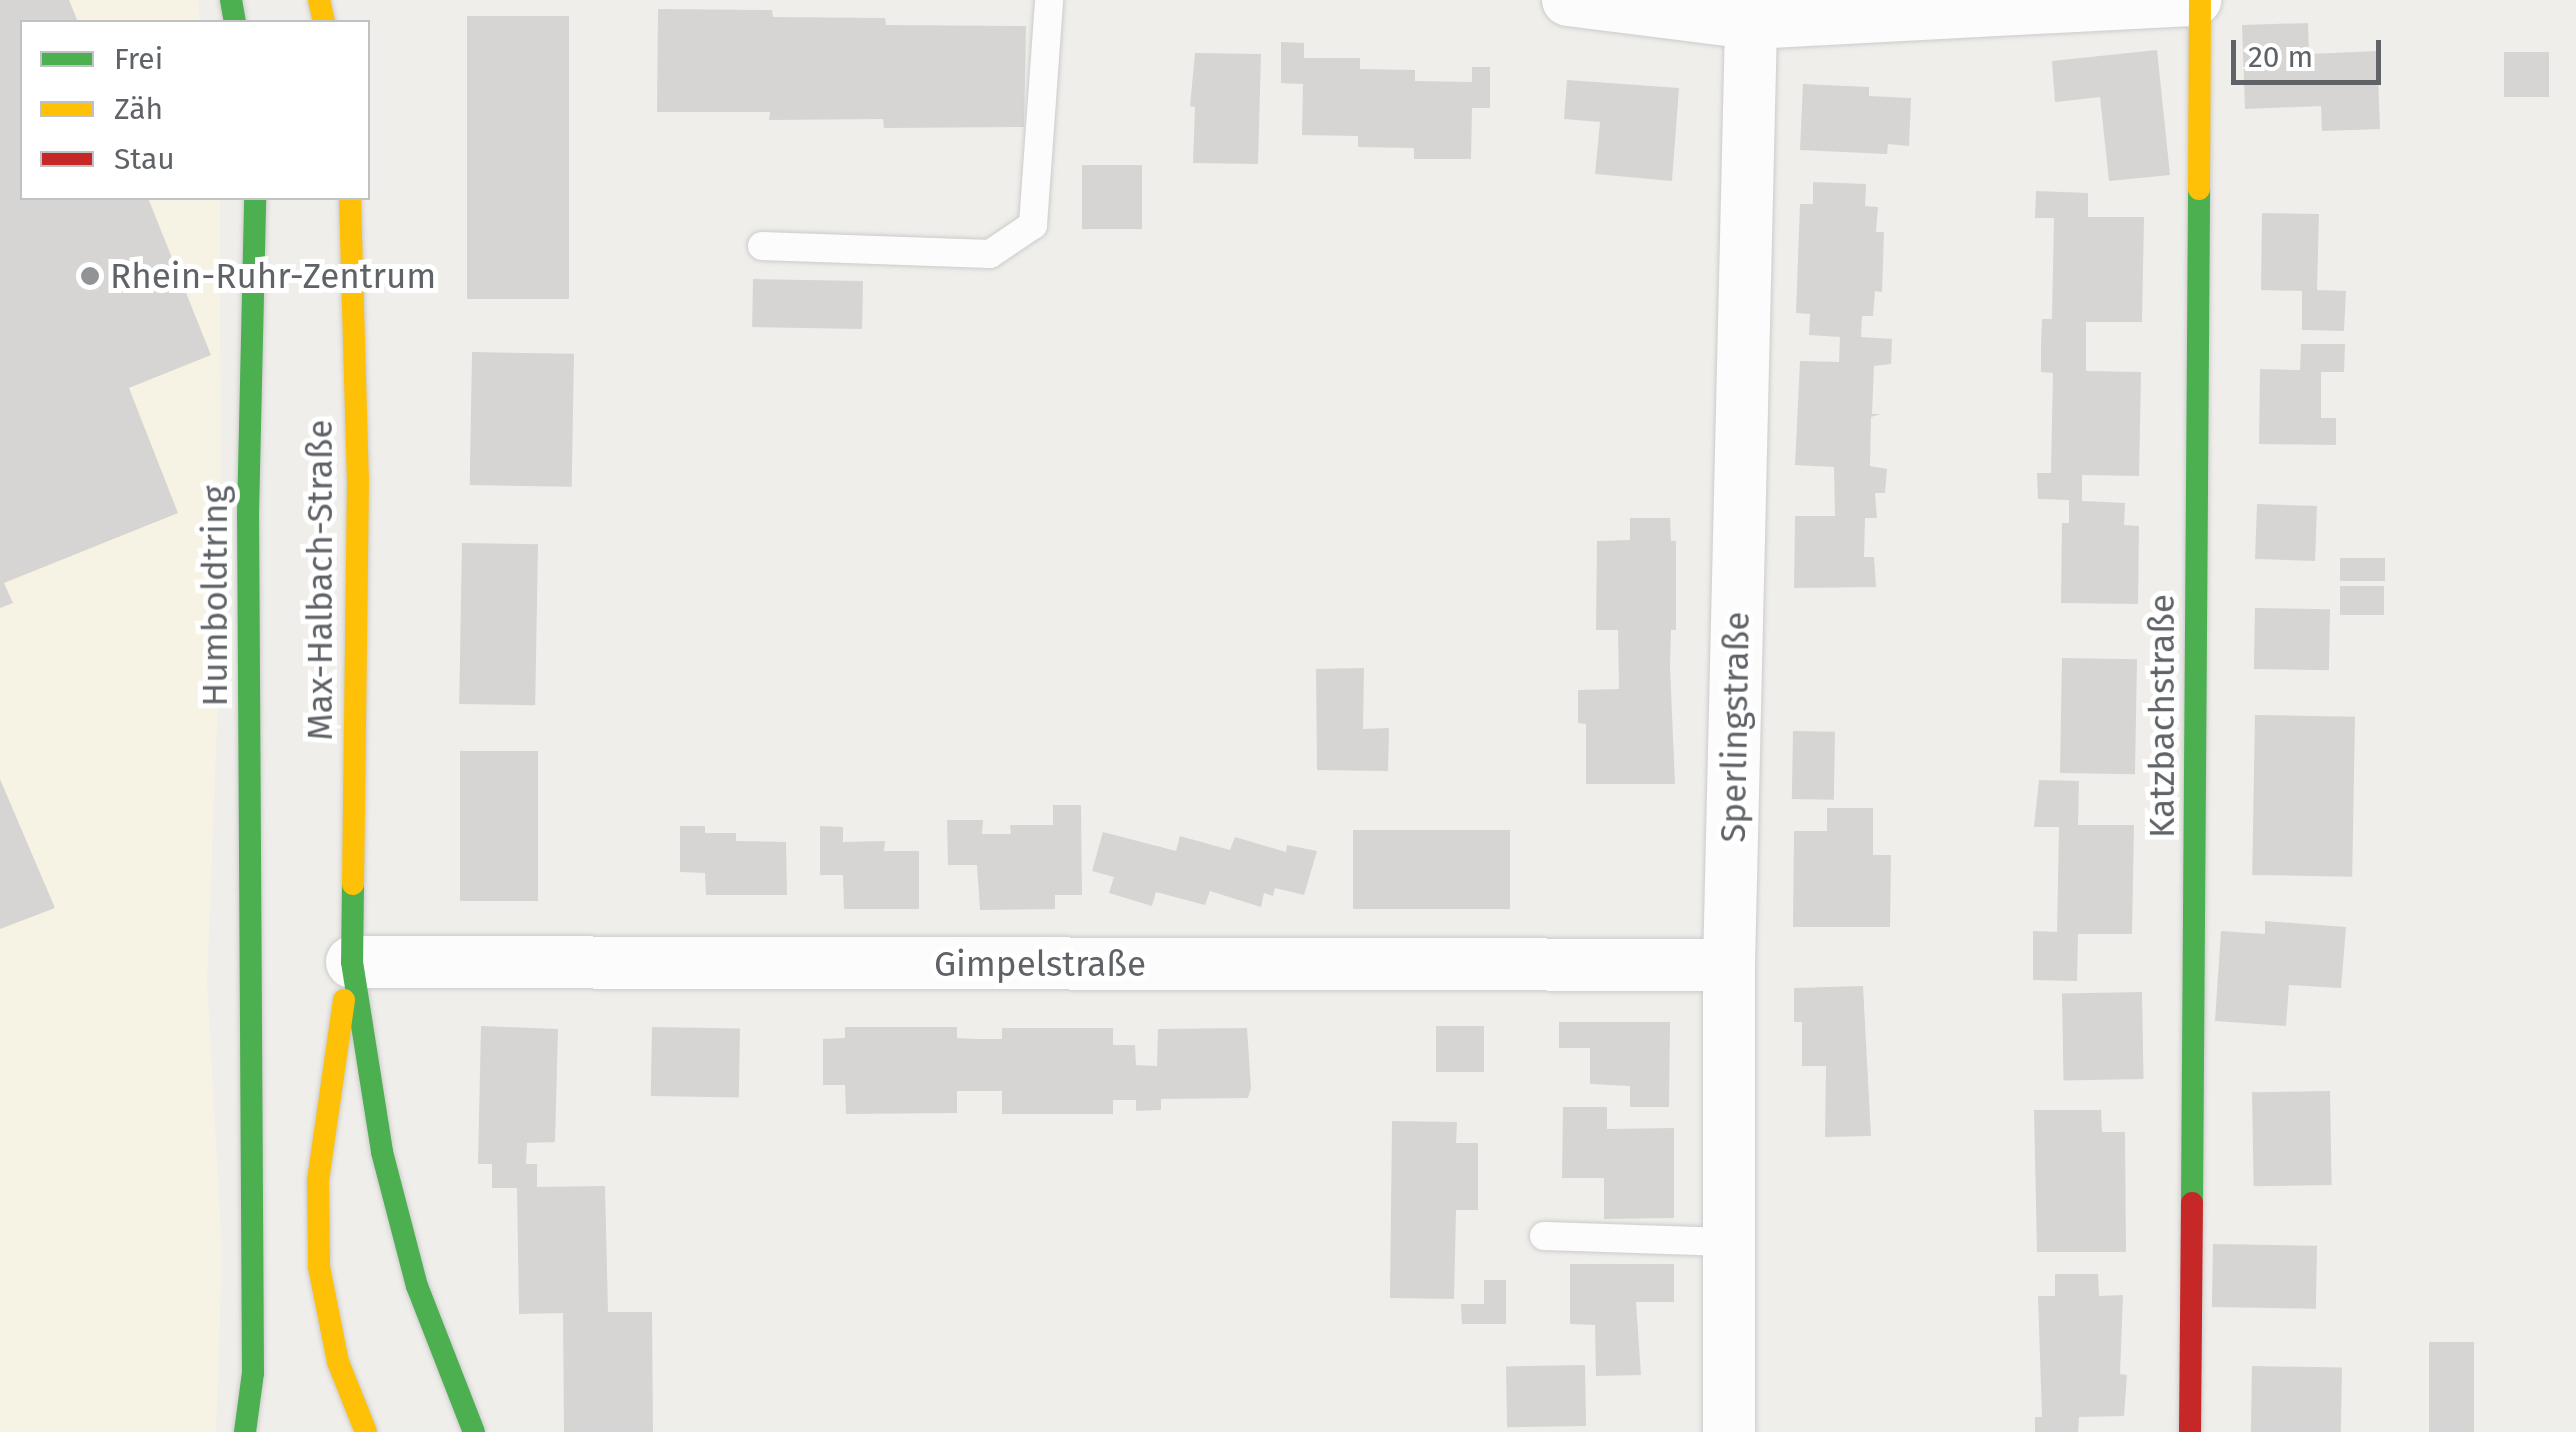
<!DOCTYPE html>
<meta charset="utf-8">
<style>
body{margin:0}
#map{position:relative;width:2576px;height:1432px;overflow:hidden;background:#efeeea;font-family:"Fira Sans",sans-serif}
div>[style]{position:absolute}
.commercial>*{inset:0;background:#f7f3e4}
.building>*{inset:0;background:#d6d5d3;transform-origin:0 0}
.roads{filter:drop-shadow(0 0 2px #cbcccc) drop-shadow(0 0 2px #cbcccc)}
.lane>*{height:28px;margin:-14px;padding:0 14px;transform-origin:14px;border-radius:14px;background:#fdfcfc}
.street>*{height:52px;margin:-26px;padding:0 26px;transform-origin:26px;border-radius:26px;background:#fdfcfc}
.fast>*{height:22px;margin:-11px;padding:0 11px;transform-origin:11px;border-radius:11px;background:#4caf50}
.slow>*{height:22px;margin:-11px;padding:0 11px;transform-origin:11px;border-radius:11px;background:#ffc107}
.jam>*{height:22px;margin:-11px;padding:0 11px;transform-origin:11px;border-radius:11px;background:#c62828}
.dots>*{width:28px;height:28px;translate:-50% -50%;box-sizing:border-box;border:5px solid #fff;border-radius:50%}
span{translate:-50% -50%;white-space:nowrap;text-align:center;line-height:1.15;-webkit-text-stroke:10px #fff;paint-order:stroke}
.poi-label{font-size:35px;color:#5f6368}
.left{translate:0 -50%;text-align:left}
.street-label{font-size:35px;color:#5f6368}
.legend{position:absolute;left:20px;top:20px;width:350px;height:180px;box-sizing:border-box;background:#fff;border:2px solid #bfc1c3;margin:0;padding:12px 18px;list-style:none;font-size:30px;color:#5f6368}
.legend li{display:flex;align-items:center;gap:20px;height:50px}
.legend b{width:50px;border:2px solid #bfc1c3}
.scale{position:absolute;left:2231px;top:40px;width:150px;height:45px;box-sizing:border-box;border:5px solid #5f6368;border-top:0;padding-left:12px;font-size:30px;line-height:35px;white-space:nowrap;color:#5f6368;-webkit-text-stroke:8px #fff;paint-order:stroke}
</style>
<div id="map">
<div class="commercial">
<div style="clip-path:polygon(0 0,198px 0,200px 22px,22px 22px,22px 198px,220px 198px,221px 622px,207px 981px,222px 1255px,216px 1432px,0 1432px)"></div>
</div>
<div class="building">
<div style="clip-path:polygon(0 0,69px 0,78px 22px,22px 22px,22px 198px,148px 198px,211px 355px,129px 388px,178px 513px,4px 583px,13px 603px,0 608px)"></div>
<div style="clip-path:polygon(658px 9px,772px 10px,773px 17px,885px 18px,886px 25px,1026px 26px,1024px 127px,884px 128px,883px 119px,769px 120px,770px 112px,657px 112px)"></div>
<div style="left:467px;top:16px;width:102px;height:283px"></div>
<div style="clip-path:polygon(2308px 23px,2309px 54px,2377px 51px,2380px 129px,2322px 131px,2321px 106px,2245px 109px,2242px 25px)"></div>
<div style="clip-path:polygon(1281px 42px,1304px 43px,1304px 58px,1360px 58px,1360px 69px,1415px 70px,1415px 81px,1472px 82px,1472px 67px,1490px 67px,1490px 108px,1472px 108px,1471px 159px,1414px 159px,1414px 148px,1358px 147px,1358px 136px,1302px 135px,1303px 84px,1281px 83px)"></div>
<div style="clip-path:polygon(2157px 50px,2170px 175px,2109px 181px,2100px 97px,2055px 102px,2052px 61px)"></div>
<div style="left:2504px;top:52px;width:45px;height:45px"></div>
<div style="clip-path:polygon(1195px 53px,1261px 54px,1258px 164px,1193px 163px,1195px 107px,1190px 106px)"></div>
<div style="clip-path:polygon(1567px 80px,1679px 88px,1672px 181px,1595px 174px,1600px 122px,1564px 119px)"></div>
<div style="clip-path:polygon(1803px 84px,1869px 87px,1869px 96px,1911px 98px,1909px 146px,1888px 144px,1887px 154px,1800px 150px)"></div>
<div style="left:1082px;top:165px;width:60px;height:64px"></div>
<div style="clip-path:polygon(1813px 182px,1866px 184px,1865px 206px,1878px 207px,1876px 232px,1884px 232px,1882px 292px,1875px 291px,1873px 316px,1862px 316px,1861px 337px,1892px 339px,1891px 364px,1874px 366px,1872px 414px,1881px 414px,1871px 417px,1870px 466px,1887px 469px,1885px 493px,1875px 493px,1877px 518px,1865px 518px,1864px 557px,1874px 557px,1876px 587px,1794px 588px,1795px 516px,1835px 516px,1834px 467px,1795px 465px,1800px 361px,1839px 362px,1840px 337px,1809px 335px,1810px 314px,1796px 313px,1800px 204px,1813px 204px)"></div>
<div style="clip-path:polygon(2036px 191px,2088px 193px,2088px 217px,2144px 217px,2142px 322px,2086px 322px,2086px 371px,2141px 372px,2139px 476px,2082px 475px,2082px 501px,2125px 503px,2124px 525px,2139px 526px,2138px 604px,2061px 603px,2062px 523px,2069px 523px,2069px 500px,2038px 499px,2037px 473px,2051px 473px,2053px 373px,2041px 372px,2041px 345px,2042px 319px,2052px 319px,2054px 218px,2035px 218px)"></div>
<div style="clip-path:polygon(2262px 213px,2319px 214px,2317px 290px,2346px 291px,2344px 331px,2302px 330px,2302px 291px,2261px 290px)"></div>
<div style="left:753px;top:279px;width:110px;height:48px;rotate:1deg"></div>
<div style="clip-path:polygon(2301px 344px,2345px 344px,2344px 372px,2321px 372px,2321px 418px,2336px 418px,2336px 445px,2259px 444px,2260px 369px,2300px 370px)"></div>
<div style="left:472px;top:352px;width:102px;height:133px;rotate:1deg"></div>
<div style="left:2257px;top:504px;width:60px;height:55px;rotate:2deg"></div>
<div style="clip-path:polygon(1630px 518px,1670px 518px,1671px 541px,1676px 541px,1676px 630px,1671px 630px,1670px 667px,1675px 784px,1586px 784px,1586px 724px,1578px 723px,1578px 690px,1619px 689px,1618px 630px,1596px 630px,1597px 541px,1630px 540px)"></div>
<div style="left:462px;top:543px;width:76px;height:161px;rotate:1deg"></div>
<div style="left:2385px;top:558px;width:23px;height:45px;rotate:90deg"></div>
<div style="left:2340px;top:586px;width:44px;height:29px"></div>
<div style="left:2255px;top:608px;width:75px;height:61px;rotate:1deg"></div>
<div style="left:2062px;top:658px;width:75px;height:115px;rotate:1deg"></div>
<div style="clip-path:polygon(1364px 668px,1363px 729px,1389px 728px,1388px 771px,1317px 770px,1316px 669px)"></div>
<div style="left:2255px;top:715px;width:100px;height:160px;rotate:1deg"></div>
<div style="left:1793px;top:731px;width:42px;height:68px;rotate:1deg"></div>
<div style="left:460px;top:751px;width:78px;height:150px"></div>
<div style="clip-path:polygon(0 779px,55px 908px,0 929px)"></div>
<div style="clip-path:polygon(2039px 780px,2079px 781px,2078px 825px,2134px 825px,2132px 934px,2078px 934px,2077px 981px,2033px 980px,2033px 931px,2057px 932px,2059px 827px,2034px 827px)"></div>
<div style="clip-path:polygon(1053px 805px,1081px 805px,1082px 895px,1055px 895px,1055px 909px,980px 910px,977px 865px,948px 865px,947px 820px,983px 820px,982px 834px,1011px 834px,1010px 825px,1053px 825px)"></div>
<div style="clip-path:polygon(1827px 808px,1873px 808px,1873px 855px,1891px 855px,1890px 927px,1793px 927px,1794px 831px,1827px 831px)"></div>
<div style="clip-path:polygon(680px 826px,705px 826px,705px 833px,736px 833px,736px 841px,786px 842px,787px 895px,706px 895px,705px 873px,680px 872px)"></div>
<div style="clip-path:polygon(820px 826px,843px 827px,843px 842px,885px 841px,884px 851px,919px 851px,919px 909px,844px 909px,843px 875px,820px 875px)"></div>
<div style="left:1510px;top:830px;width:79px;height:157px;rotate:90deg"></div>
<div style="clip-path:polygon(1103px 832px,1176px 851px,1180px 836px,1230px 850px,1235px 837px,1286px 852px,1287px 845px,1317px 851px,1304px 895px,1275px 888px,1273px 896px,1264px 893px,1261px 907px,1210px 891px,1205px 905px,1156px 892px,1152px 906px,1109px 893px,1114px 877px,1092px 871px)"></div>
<div style="clip-path:polygon(2265px 921px,2346px 927px,2341px 988px,2289px 985px,2286px 1026px,2215px 1021px,2221px 931px,2265px 934px)"></div>
<div style="clip-path:polygon(1863px 986px,1871px 1136px,1825px 1137px,1826px 1066px,1802px 1066px,1802px 1022px,1794px 1022px,1794px 988px)"></div>
<div style="left:2142px;top:992px;width:87px;height:80px;rotate:89deg"></div>
<div style="clip-path:polygon(1559px 1022px,1670px 1022px,1669px 1107px,1630px 1107px,1630px 1086px,1590px 1084px,1590px 1048px,1559px 1048px)"></div>
<div style="clip-path:polygon(481px 1026px,558px 1029px,555px 1142px,527px 1143px,526px 1164px,537px 1164px,537px 1187px,605px 1186px,608px 1312px,652px 1312px,653px 1432px,564px 1432px,563px 1313px,519px 1314px,517px 1188px,492px 1188px,492px 1164px,478px 1164px)"></div>
<div style="left:1436px;top:1026px;width:48px;height:46px"></div>
<div style="left:652px;top:1027px;width:88px;height:69px;rotate:1deg"></div>
<div style="clip-path:polygon(845px 1027px,957px 1027px,957px 1038px,979px 1039px,1002px 1039px,1002px 1028px,1113px 1028px,1113px 1045px,1135px 1045px,1136px 1065px,1157px 1066px,1158px 1029px,1247px 1028px,1251px 1088px,1248px 1098px,1161px 1099px,1161px 1110px,1136px 1111px,1136px 1100px,1113px 1100px,1113px 1114px,1002px 1114px,1002px 1091px,957px 1091px,957px 1113px,846px 1114px,845px 1085px,823px 1085px,823px 1039px,845px 1038px)"></div>
<div style="left:2330px;top:1091px;width:94px;height:78px;rotate:89deg"></div>
<div style="clip-path:polygon(1563px 1107px,1607px 1107px,1607px 1129px,1674px 1128px,1674px 1218px,1604px 1219px,1604px 1178px,1562px 1178px)"></div>
<div style="clip-path:polygon(2034px 1110px,2101px 1110px,2102px 1132px,2125px 1132px,2126px 1252px,2037px 1252px)"></div>
<div style="clip-path:polygon(1392px 1121px,1457px 1122px,1456px 1143px,1478px 1143px,1478px 1210px,1456px 1210px,1454px 1299px,1390px 1298px)"></div>
<div style="left:2213px;top:1244px;width:104px;height:63px;rotate:1deg"></div>
<div style="clip-path:polygon(1570px 1264px,1674px 1264px,1674px 1302px,1636px 1302px,1641px 1375px,1596px 1376px,1595px 1325px,1570px 1324px)"></div>
<div style="clip-path:polygon(2055px 1274px,2098px 1274px,2099px 1296px,2123px 1295px,2120px 1374px,2127px 1375px,2124px 1416px,2079px 1417px,2078px 1432px,2035px 1432px,2035px 1417px,2042px 1417px,2038px 1296px,2055px 1296px)"></div>
<div style="clip-path:polygon(1484px 1280px,1506px 1280px,1506px 1324px,1462px 1324px,1461px 1304px,1484px 1304px)"></div>
<div style="left:2429px;top:1342px;width:45px;height:90px"></div>
<div style="left:1585px;top:1365px;width:61px;height:79px;rotate:89deg"></div>
<div style="left:2252px;top:1366px;width:90px;height:66px;rotate:1deg"></div>
</div>
<div class="roads">
<div class="lane">
<div style="left:762px;top:246px;width:228px;rotate:2deg"></div>
<div style="left:990px;top:254px;width:52px;rotate:-34deg"></div>
<div style="left:1033px;top:225px;width:226px;rotate:-85.9deg"></div>
<div style="left:1544px;top:1236px;width:185px;rotate:1.9deg"></div>
</div>
<div class="street">
<div style="left:1568px;top:0;width:184px;rotate:7.2deg"></div>
<div style="left:1751px;top:23px;width:445px;rotate:-3deg"></div>
<div style="left:352px;top:962px;width:1377px;rotate:0.12deg"></div>
<div style="left:1729px;top:1432px;width:467px;rotate:-90deg"></div>
<div style="left:1729px;top:965px;width:942px;rotate:-88.66deg"></div>
</div>
<div class="fast">
<div style="left:231px;top:0;width:22px;rotate:80deg"></div>
<div style="left:353px;top:884px;width:78px;rotate:90.7deg"></div>
<div style="left:352px;top:962px;width:192px;rotate:81deg"></div>
<div style="left:382px;top:1152px;width:138px;rotate:75.4deg"></div>
<div style="left:417px;top:1286px;width:157px;rotate:68.7deg"></div>
<div style="left:2192px;top:1203px;width:1014px;rotate:-89.6deg"></div>
<div style="left:245px;top:1432px;width:60px;rotate:-82.3deg"></div>
<div style="left:253px;top:1373px;width:858px;rotate:-90.33deg"></div>
<div style="left:248px;top:515px;width:317px;rotate:-88.7deg"></div>
</div>
<div class="slow">
<div style="left:319px;top:0;width:23px;rotate:77deg"></div>
<div style="left:2199px;top:189px;width:189px;rotate:-89.7deg"></div>
<div style="left:350px;top:198px;width:281px;rotate:88.4deg"></div>
<div style="left:358px;top:479px;width:405px;rotate:90.7deg"></div>
<div style="left:344px;top:1000px;width:183px;rotate:98.2deg"></div>
<div style="left:318px;top:1181px;width:86px;rotate:89.3deg"></div>
<div style="left:319px;top:1267px;width:97px;rotate:78.7deg"></div>
<div style="left:338px;top:1362px;width:75px;rotate:68.2deg"></div>
</div>
<div class="jam">
<div style="left:2190px;top:1432px;width:229px;rotate:-89.5deg"></div>
</div>
</div>
<div class="dots">
<div style="left:90px;top:276px;background:#919496"></div>
</div>
<div class="poi-label">
<span class="left" style="left:110px;top:276px">Rhein-Ruhr-Zentrum</span>
</div>
<div class="street-label">
<span style="left:320px;top:580px;rotate:-90deg">Max-Halbach-Straße</span>
<span style="left:215px;top:596px;rotate:-90deg">Humboldtring</span>
<span style="left:2162px;top:716px;rotate:-90deg">Katzbachstraße</span>
<span style="left:1735px;top:727px;rotate:-89deg">Sperlingstraße</span>
<span style="left:1040px;top:964px">Gimpelstraße</span>
</div>
<ul class="legend">
<li><b style="height:12px;background:#4caf50"></b>Frei</li>
<li><b style="height:12px;background:#ffc107"></b>Zäh</li>
<li><b style="height:12px;background:#c62828"></b>Stau</li>
</ul>
<div class="scale">20 m</div>
</div>
